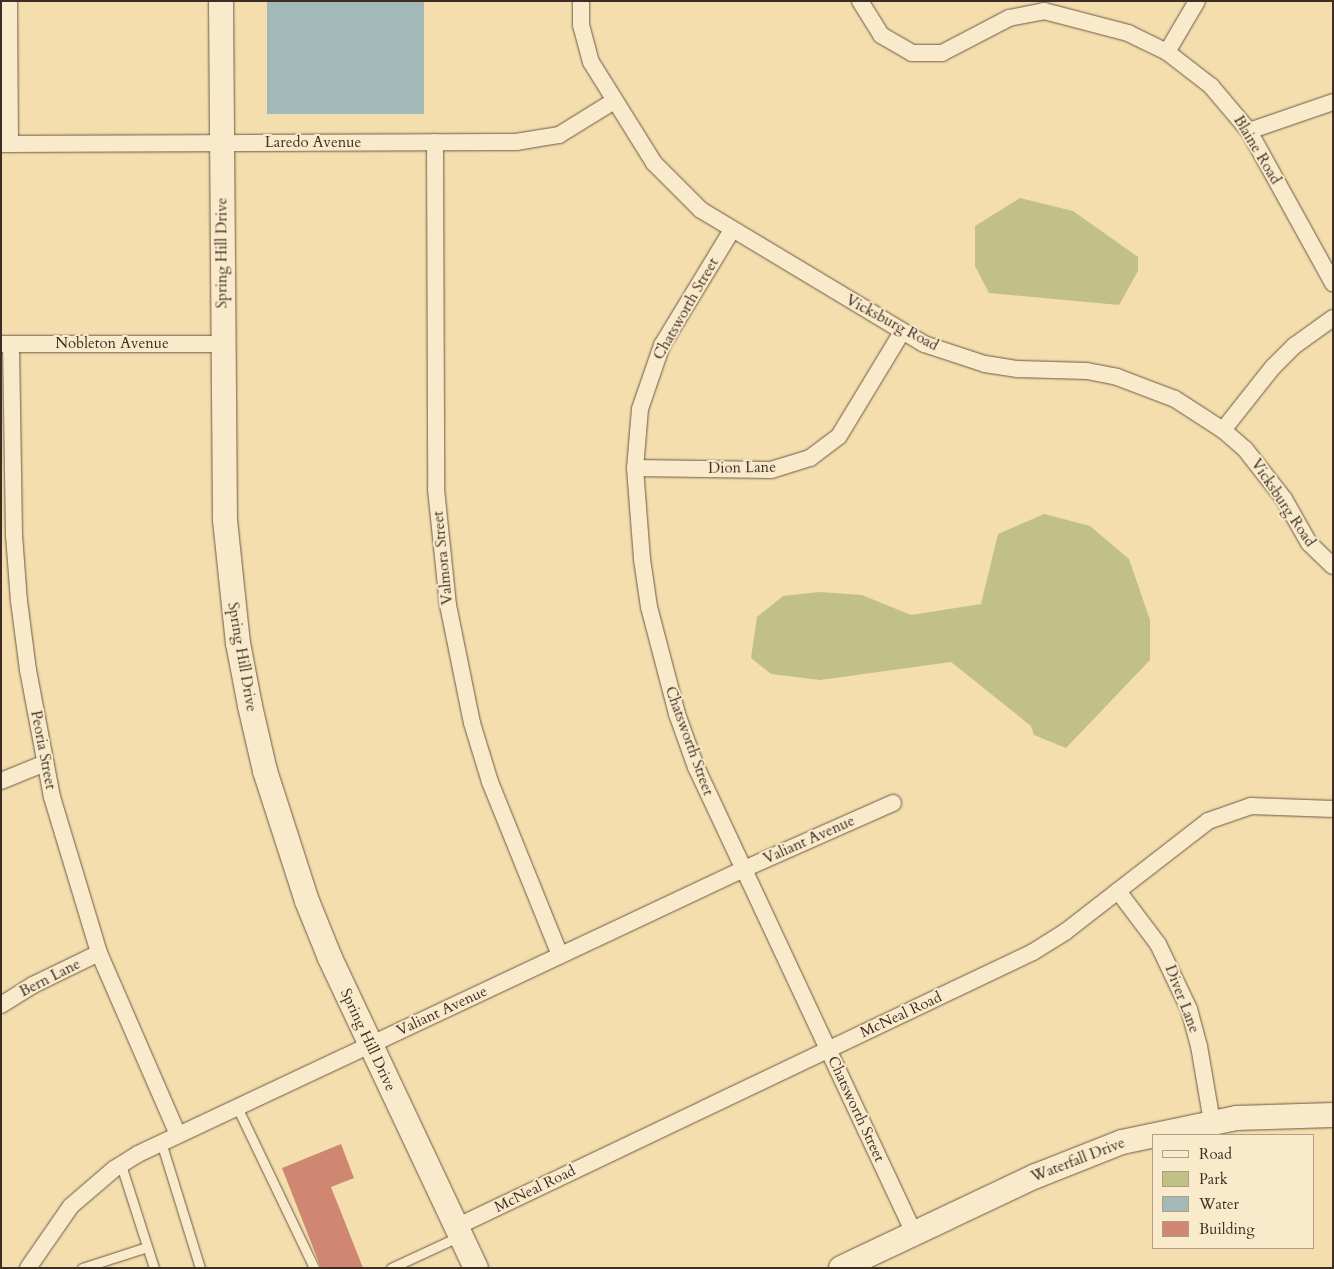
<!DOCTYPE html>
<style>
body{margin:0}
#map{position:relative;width:1334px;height:1269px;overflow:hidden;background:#f4dead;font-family:Cardo,serif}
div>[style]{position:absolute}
.green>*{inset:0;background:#c1c086}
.water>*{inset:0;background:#a2b9b7;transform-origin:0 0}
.building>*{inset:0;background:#d08771}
.roads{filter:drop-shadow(0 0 1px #6c5946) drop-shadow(0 0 1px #6c5946)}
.lane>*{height:9px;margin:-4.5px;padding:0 4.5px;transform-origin:4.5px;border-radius:4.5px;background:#f8eaca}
.street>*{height:16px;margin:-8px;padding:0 8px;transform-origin:8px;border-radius:8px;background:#f8eaca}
.secondary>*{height:24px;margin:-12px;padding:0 12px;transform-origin:12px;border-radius:12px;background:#f8eaca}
span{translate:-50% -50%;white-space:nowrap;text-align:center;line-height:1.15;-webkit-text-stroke:4px #f8eaca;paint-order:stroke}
.street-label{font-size:15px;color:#3e2d24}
.frame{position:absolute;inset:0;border:2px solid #3e2d24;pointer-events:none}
.legend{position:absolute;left:1152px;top:1134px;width:162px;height:115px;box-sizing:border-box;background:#f8eaca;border:1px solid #ae9e88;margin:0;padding:6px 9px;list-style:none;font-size:15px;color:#3e2d24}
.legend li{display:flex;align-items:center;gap:10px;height:25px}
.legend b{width:25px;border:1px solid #ae9e88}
</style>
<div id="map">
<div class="green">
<div style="clip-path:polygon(1020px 198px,1073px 211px,1138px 257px,1138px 271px,1119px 305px,989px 293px,975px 266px,975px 226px)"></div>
<div style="clip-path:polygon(1044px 514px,1090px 526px,1129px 559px,1150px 620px,1150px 660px,1066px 748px,1034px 735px,1031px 726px,951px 662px,820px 680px,771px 674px,751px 658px,757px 617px,783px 596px,819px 592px,862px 595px,911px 615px,981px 604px,998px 534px)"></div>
</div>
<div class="water">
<div style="left:267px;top:1px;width:157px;height:113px"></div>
</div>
<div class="building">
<div style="clip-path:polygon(341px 1144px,354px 1178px,331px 1187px,363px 1268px,321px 1268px,282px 1168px)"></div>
</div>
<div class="roads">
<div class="lane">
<div style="left:237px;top:1107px;width:178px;rotate:64.4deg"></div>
<div style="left:161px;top:1142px;width:132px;rotate:72.8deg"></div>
<div style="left:121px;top:1165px;width:108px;rotate:72.2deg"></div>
<div style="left:82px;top:1268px;width:68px;rotate:-17.9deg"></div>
<div style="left:391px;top:1268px;width:76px;rotate:-24.9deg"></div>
</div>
<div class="street">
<div style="left:9px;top:1px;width:143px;rotate:89.6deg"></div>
<div style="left:581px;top:1px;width:24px;rotate:90deg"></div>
<div style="left:581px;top:25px;width:38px;rotate:75deg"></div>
<div style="left:591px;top:62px;width:119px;rotate:58deg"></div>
<div style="left:654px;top:163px;width:66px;rotate:45deg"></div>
<div style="left:701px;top:210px;width:260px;rotate:31deg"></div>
<div style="left:924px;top:344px;width:64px;rotate:18.2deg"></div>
<div style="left:985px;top:364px;width:33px;rotate:9deg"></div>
<div style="left:1018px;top:369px;width:69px;rotate:1.7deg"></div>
<div style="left:1087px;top:371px;width:31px;rotate:11deg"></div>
<div style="left:1117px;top:377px;width:62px;rotate:20.8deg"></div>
<div style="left:1175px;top:399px;width:57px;rotate:32.9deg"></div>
<div style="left:1223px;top:430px;width:29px;rotate:41deg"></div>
<div style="left:1245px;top:449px;width:63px;rotate:52deg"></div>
<div style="left:1284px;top:499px;width:51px;rotate:60.4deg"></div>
<div style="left:1309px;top:543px;width:33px;rotate:44deg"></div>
<div style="left:860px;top:1px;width:40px;rotate:58deg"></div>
<div style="left:881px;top:35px;width:36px;rotate:30deg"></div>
<div style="left:912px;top:53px;width:30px"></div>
<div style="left:942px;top:53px;width:76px;rotate:-27.6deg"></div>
<div style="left:1009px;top:18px;width:36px;rotate:-11deg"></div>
<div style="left:1044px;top:11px;width:87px;rotate:14.7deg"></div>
<div style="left:1128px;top:33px;width:43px;rotate:26deg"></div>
<div style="left:1167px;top:52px;width:56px;rotate:37.7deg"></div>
<div style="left:1211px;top:86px;width:59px;rotate:49.8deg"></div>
<div style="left:1249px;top:131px;width:174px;rotate:61.1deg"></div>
<div style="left:1167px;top:52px;width:59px;rotate:-59.5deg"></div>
<div style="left:1249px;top:131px;width:89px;rotate:-19deg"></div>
<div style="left:435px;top:142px;width:347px;rotate:89.8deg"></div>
<div style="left:436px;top:489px;width:117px;rotate:84.1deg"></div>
<div style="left:448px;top:605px;width:120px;rotate:78.5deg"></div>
<div style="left:472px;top:723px;width:62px;rotate:73deg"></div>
<div style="left:490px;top:782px;width:187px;rotate:68deg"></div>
<div style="left:1px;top:144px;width:515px;rotate:-0.22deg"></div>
<div style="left:516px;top:142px;width:44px;rotate:-9.2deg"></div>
<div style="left:559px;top:135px;width:65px;rotate:-31.7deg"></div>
<div style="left:732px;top:230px;width:135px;rotate:121.3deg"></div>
<div style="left:662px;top:345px;width:68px;rotate:109deg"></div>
<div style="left:640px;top:409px;width:59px;rotate:94.8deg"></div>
<div style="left:635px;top:468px;width:91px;rotate:85.6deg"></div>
<div style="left:642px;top:559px;width:49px;rotate:81.7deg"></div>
<div style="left:649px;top:607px;width:111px;rotate:75.3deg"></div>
<div style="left:677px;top:714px;width:56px;rotate:70.3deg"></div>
<div style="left:696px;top:767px;width:514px;rotate:64.93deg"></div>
<div style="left:1px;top:344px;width:221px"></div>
<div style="left:11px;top:344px;width:191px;rotate:89.1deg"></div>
<div style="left:14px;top:535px;width:66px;rotate:85.7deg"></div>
<div style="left:19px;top:601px;width:70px;rotate:82.6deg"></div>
<div style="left:28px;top:670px;width:129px;rotate:79.3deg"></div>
<div style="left:52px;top:797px;width:163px;rotate:73.2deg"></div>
<div style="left:99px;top:953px;width:198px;rotate:66.5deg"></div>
<div style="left:1223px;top:430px;width:80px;rotate:-51.6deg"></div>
<div style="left:1273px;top:367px;width:30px;rotate:-45deg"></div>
<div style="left:1294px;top:346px;width:48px;rotate:-35.7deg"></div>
<div style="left:635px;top:468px;width:136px;rotate:0.8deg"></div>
<div style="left:771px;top:470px;width:41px;rotate:-17.1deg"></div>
<div style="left:810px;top:458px;width:36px;rotate:-37deg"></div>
<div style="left:839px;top:436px;width:122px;rotate:-58.8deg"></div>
<div style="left:1px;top:781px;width:48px;rotate:-22.2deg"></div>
<div style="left:1118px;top:891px;width:66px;rotate:53deg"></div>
<div style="left:1158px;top:944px;width:72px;rotate:64.5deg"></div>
<div style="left:1189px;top:1009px;width:38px;rotate:75deg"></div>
<div style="left:1199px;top:1046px;width:77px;rotate:80.3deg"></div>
<div style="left:1px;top:1005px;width:38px;rotate:-32deg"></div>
<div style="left:33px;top:985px;width:73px;rotate:-25.9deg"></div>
<div style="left:456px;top:1227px;width:639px;rotate:-25.48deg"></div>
<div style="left:1033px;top:952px;width:38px;rotate:-32deg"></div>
<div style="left:1065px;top:932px;width:181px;rotate:-37.8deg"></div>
<div style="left:1208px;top:821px;width:46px;rotate:-19.2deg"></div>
<div style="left:1251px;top:806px;width:82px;rotate:2.1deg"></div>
<div style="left:28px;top:1268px;width:75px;rotate:-55.3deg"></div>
<div style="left:71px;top:1206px;width:57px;rotate:-40.7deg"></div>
<div style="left:114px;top:1169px;width:28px;rotate:-32deg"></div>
<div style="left:138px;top:1154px;width:670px;rotate:-25.19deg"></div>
<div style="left:744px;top:869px;width:163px;rotate:-23.9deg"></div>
</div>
<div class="secondary">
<div style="left:221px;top:1px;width:519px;rotate:89.56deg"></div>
<div style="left:225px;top:520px;width:124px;rotate:84deg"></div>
<div style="left:238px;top:643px;width:64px;rotate:79.2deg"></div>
<div style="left:250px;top:706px;width:67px;rotate:77deg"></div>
<div style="left:265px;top:771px;width:137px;rotate:72.1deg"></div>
<div style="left:307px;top:901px;width:61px;rotate:68deg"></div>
<div style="left:330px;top:958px;width:343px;rotate:64.8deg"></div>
<div style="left:841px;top:1268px;width:216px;rotate:-25.3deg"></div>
<div style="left:1036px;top:1176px;width:92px;rotate:-21.6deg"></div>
<div style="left:1122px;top:1142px;width:117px;rotate:-11.8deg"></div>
<div style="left:1237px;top:1118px;width:96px;rotate:-1.8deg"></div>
</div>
</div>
<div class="street-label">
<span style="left:313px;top:143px">Laredo Avenue</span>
<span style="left:1257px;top:150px;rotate:59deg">Blaine Road</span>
<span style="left:222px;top:253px;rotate:-90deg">Spring Hill Drive</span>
<span style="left:686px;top:309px;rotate:-60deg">Chatsworth Street</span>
<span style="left:892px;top:323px;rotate:28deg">Vicksburg Road</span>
<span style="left:112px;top:344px">Nobleton Avenue</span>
<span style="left:742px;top:468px;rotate:-1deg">Dion Lane</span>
<span style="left:1283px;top:503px;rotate:56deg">Vicksburg Road</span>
<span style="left:443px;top:558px;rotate:-96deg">Valmora Street</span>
<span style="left:242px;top:657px;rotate:80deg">Spring Hill Drive</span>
<span style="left:689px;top:741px;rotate:70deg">Chatsworth Street</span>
<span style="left:43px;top:750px;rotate:79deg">Peoria Street</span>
<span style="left:809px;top:840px;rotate:-24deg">Valiant Avenue</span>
<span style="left:50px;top:978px;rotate:-27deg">Bern Lane</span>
<span style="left:1182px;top:999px;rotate:69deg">Diver Lane</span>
<span style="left:442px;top:1011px;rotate:-25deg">Valiant Avenue</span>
<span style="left:901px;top:1015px;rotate:-25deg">McNeal Road</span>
<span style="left:368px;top:1040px;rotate:65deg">Spring Hill Drive</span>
<span style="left:856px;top:1109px;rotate:65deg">Chatsworth Street</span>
<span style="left:1078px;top:1160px;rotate:-21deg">Waterfall Drive</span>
<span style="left:535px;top:1189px;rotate:-26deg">McNeal Road</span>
</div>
<div class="frame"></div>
<ul class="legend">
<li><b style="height:6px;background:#f8eaca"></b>Road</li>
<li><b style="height:14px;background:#c1c086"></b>Park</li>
<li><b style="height:14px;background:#a2b9b7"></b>Water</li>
<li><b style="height:14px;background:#d08771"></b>Building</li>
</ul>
</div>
